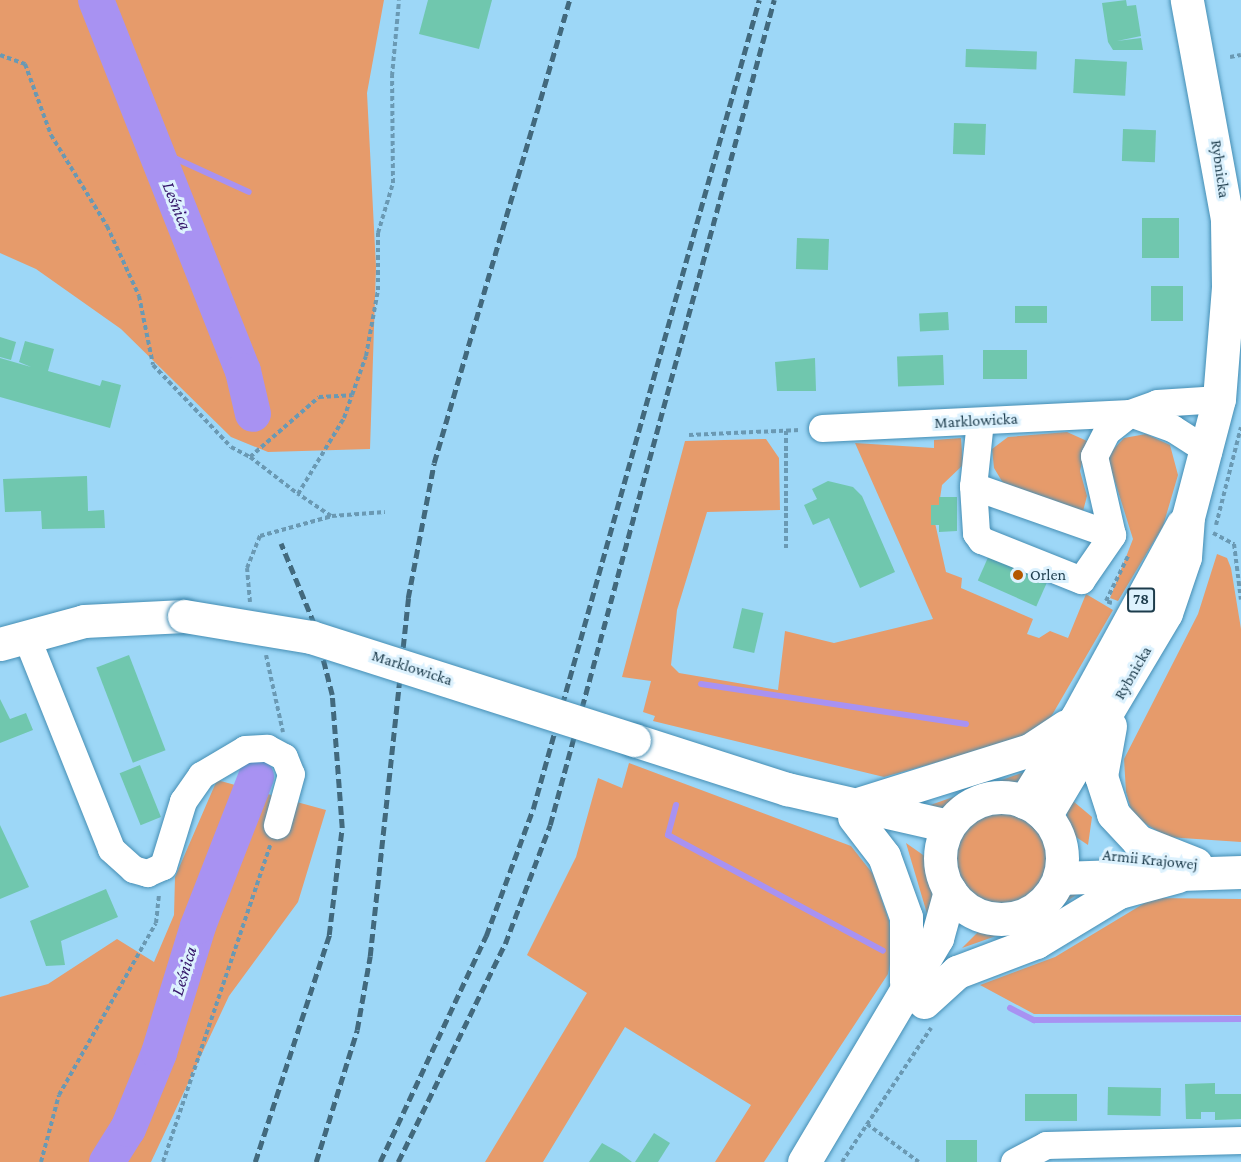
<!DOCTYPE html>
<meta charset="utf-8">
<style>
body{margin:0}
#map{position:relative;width:1241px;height:1162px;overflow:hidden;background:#9dd7f7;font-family:"Crimson Pro",serif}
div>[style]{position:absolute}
.green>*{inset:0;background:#e69b6b}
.round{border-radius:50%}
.stream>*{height:6px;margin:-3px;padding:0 3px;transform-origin:3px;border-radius:3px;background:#a892f2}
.river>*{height:36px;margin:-18px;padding:0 18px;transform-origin:18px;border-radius:18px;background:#a892f2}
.building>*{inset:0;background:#70c7ae;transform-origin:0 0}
.path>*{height:4px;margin-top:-2px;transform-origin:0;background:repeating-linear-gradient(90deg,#6a99b3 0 4.5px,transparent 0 7.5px)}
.roads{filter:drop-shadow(0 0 2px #458eb4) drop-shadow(0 0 2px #458eb4)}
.minor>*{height:27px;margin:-13.5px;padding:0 13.5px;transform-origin:13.5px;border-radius:13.5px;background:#fff}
.major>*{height:33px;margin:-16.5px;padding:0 16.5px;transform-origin:16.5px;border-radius:16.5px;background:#fff}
.major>.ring{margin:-16.5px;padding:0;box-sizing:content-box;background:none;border:33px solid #fff;border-radius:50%}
.rail>*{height:4.5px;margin-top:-2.25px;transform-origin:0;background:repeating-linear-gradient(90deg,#42697d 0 9px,transparent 0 13.5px)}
.bridges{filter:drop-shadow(0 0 2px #458eb4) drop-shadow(0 0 2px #458eb4)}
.major-bridge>*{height:33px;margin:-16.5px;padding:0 16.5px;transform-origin:16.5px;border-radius:16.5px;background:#fff}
.dots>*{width:16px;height:16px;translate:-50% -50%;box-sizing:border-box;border:3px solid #ddf2fe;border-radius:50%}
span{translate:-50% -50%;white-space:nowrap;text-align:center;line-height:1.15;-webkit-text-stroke:6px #ddf2fe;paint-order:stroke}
.shield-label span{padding:2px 4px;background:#ddf2fe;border:2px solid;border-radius:4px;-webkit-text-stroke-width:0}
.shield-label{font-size:15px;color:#1d3c4c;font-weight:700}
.street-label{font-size:16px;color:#1d3c4c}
.poi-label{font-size:16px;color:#1d3c4c}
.left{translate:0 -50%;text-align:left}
.water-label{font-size:18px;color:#321367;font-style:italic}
</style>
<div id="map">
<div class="green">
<div style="clip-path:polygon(0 0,384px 0,367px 93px,376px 267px,370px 449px,268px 452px,231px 437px,121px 329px,36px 269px,0 253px)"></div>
<div style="clip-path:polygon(1067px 432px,1087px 441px,1080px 471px,1087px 496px,1082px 515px,1003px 483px,994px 468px,992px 449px,1008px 437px)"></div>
<div style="clip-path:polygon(1146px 434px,1170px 445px,1178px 475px,1163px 526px,1118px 601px,1110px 598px,1133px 539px,1107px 456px,1124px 438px)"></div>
<div style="clip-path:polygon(961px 438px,963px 465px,942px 485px,939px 505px,931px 505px,946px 572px,962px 578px,961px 588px,1033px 619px,1027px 634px,1039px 638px,1050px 631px,1068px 638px,1086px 594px,1113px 610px,1048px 722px,1021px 739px,884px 777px,653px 721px,655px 716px,643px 712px,651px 681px,622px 677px,685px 441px,766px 439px,779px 458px,780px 510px,707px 512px,677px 610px,671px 665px,679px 673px,778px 690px,785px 631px,834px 643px,933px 619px,855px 443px,934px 448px,934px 440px)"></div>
<div style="clip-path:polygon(1217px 554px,1227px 558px,1231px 568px,1241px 629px,1241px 842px,1167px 837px,1133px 816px,1126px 792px,1124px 759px,1198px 614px)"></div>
<div style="clip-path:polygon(629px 763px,851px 846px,873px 874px,889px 921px,893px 949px,888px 974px,764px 1162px,715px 1162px,751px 1105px,625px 1027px,543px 1162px,485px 1162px,587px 993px,527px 955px,576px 857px,598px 778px,622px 788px)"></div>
<div style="clip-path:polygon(1030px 770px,1014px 788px,992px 789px,946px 811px,919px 809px)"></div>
<div style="clip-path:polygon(217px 780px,326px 810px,298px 902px,229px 996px,151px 1162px,0 1162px,0 997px,48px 984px,117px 939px,154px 962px,174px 915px,175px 877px)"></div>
<div style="clip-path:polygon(1067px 796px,1092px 817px,1088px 845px,1067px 831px)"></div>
<div class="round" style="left:953px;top:810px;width:98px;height:98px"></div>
<div style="clip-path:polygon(906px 843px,926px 857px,940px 892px,931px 927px)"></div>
<div style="clip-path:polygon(1067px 890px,1084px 890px,1033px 923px,962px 948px,978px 932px,1040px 915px)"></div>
<div style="clip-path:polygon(1153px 898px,1241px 899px,1241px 1015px,1034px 1014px,980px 985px,1055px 957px)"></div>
</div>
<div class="stream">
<div style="left:155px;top:149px;width:103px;rotate:24.6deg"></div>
<div style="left:701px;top:684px;width:268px;rotate:8.6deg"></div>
<div style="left:676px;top:805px;width:31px;rotate:105deg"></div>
<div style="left:668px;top:835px;width:244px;rotate:28.3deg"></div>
<div style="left:1010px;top:1008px;width:27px;rotate:27deg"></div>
<div style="left:1034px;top:1020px;width:207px;rotate:-0.3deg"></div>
</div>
<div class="river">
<div style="left:96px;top:0;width:399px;rotate:68.4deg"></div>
<div style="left:243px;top:371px;width:44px;rotate:76.9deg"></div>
<div style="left:107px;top:1162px;width:39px;rotate:-58deg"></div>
<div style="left:128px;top:1129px;width:82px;rotate:-67.8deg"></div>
<div style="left:159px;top:1053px;width:133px;rotate:-72.9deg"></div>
<div style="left:198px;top:926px;width:160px;rotate:-68.7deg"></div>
</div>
<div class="building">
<div style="clip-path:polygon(428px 0,492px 0,479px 49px,419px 34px)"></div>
<div style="clip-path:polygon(1126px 0,1127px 6px,1136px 5px,1141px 36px,1117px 41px,1141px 38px,1143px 50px,1113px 50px,1108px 42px,1102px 3px)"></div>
<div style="left:966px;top:49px;width:71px;height:18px;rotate:2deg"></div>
<div style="left:1075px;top:59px;width:52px;height:34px;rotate:3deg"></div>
<div style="left:954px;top:123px;width:32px;height:31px;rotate:2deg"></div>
<div style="left:1123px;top:129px;width:33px;height:32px;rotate:2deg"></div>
<div style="left:1142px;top:218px;width:37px;height:40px"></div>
<div style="left:797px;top:238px;width:32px;height:31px;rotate:2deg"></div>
<div style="left:1151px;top:286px;width:32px;height:35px"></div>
<div style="left:1015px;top:306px;width:32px;height:17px"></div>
<div style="left:948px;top:312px;width:18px;height:29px;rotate:87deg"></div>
<div style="clip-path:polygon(0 337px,16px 342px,11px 360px,0 357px)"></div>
<div style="clip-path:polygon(25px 341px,54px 349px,48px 371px,100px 386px,102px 380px,121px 385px,110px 428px,0 397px,0 358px,31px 367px,19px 362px)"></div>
<div style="left:1027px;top:350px;width:29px;height:44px;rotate:90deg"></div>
<div style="left:943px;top:355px;width:30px;height:46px;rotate:88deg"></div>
<div style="clip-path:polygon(815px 358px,816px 391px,777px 391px,775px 362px)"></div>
<div style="clip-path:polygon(87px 476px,88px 511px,104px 510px,105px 528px,42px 529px,41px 511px,5px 512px,3px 479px)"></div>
<div style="clip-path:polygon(828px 481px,853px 487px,862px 496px,895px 572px,860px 588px,829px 518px,813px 525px,804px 505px,817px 499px,812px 489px)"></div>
<div style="clip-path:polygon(939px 497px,957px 497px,957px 531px,939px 532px,939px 525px,931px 525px,931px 505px,939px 505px)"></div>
<div style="left:990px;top:553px;width:64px;height:30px;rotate:24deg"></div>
<div style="left:742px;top:608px;width:22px;height:41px;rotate:13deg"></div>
<div style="left:129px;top:655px;width:102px;height:35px;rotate:69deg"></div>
<div style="clip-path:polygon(0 699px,10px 719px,26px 713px,33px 730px,0 743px)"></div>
<div style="left:140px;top:765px;width:56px;height:22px;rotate:68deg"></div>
<div style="clip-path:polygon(0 825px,29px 887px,0 899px)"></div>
<div style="clip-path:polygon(106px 889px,118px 917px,61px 941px,65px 965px,46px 966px,30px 921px)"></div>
<div style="clip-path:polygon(1215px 1083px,1215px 1094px,1241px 1094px,1241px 1119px,1215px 1120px,1215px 1112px,1201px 1112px,1201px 1119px,1186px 1119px,1185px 1084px)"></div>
<div style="left:1108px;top:1087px;width:53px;height:28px;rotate:1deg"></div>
<div style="left:1025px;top:1094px;width:52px;height:27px"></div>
<div style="clip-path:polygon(654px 1133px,670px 1143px,658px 1162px,635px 1162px)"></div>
<div style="left:946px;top:1140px;width:31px;height:22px"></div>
<div style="clip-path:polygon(602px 1143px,620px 1153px,632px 1162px,589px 1162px)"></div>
</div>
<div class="path">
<div style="left:0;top:55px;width:27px;rotate:20deg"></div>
<div style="left:25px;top:64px;width:76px;rotate:69.9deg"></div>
<div style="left:51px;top:135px;width:107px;rotate:58.4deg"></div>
<div style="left:107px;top:226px;width:77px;rotate:65.4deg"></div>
<div style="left:139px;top:296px;width:70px;rotate:78.5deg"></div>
<div style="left:153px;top:365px;width:113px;rotate:46.4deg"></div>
<div style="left:231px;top:447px;width:21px;rotate:28deg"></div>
<div style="left:250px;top:457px;width:91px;rotate:-41deg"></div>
<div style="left:319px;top:397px;width:33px;rotate:-3deg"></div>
<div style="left:352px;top:395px;width:41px;rotate:-70.3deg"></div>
<div style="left:366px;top:356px;width:67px;rotate:-79.7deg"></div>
<div style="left:378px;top:290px;width:57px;rotate:-90deg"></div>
<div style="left:378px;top:233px;width:52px;rotate:-73.3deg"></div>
<div style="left:393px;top:183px;width:107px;rotate:-90.5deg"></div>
<div style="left:392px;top:76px;width:76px;rotate:-84.7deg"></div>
<div style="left:1230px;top:57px;width:11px;rotate:-10deg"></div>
<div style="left:786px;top:431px;width:117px;rotate:90deg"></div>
<div style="left:689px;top:435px;width:111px;rotate:-2.6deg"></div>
<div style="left:250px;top:457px;width:61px;rotate:37.6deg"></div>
<div style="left:331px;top:516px;width:40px;rotate:-146deg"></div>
<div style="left:298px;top:494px;width:89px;rotate:-58.8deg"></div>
<div style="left:344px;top:418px;width:24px;rotate:-71deg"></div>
<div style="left:1216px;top:525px;width:101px;rotate:-75.7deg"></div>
<div style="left:1213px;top:533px;width:24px;rotate:28deg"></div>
<div style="left:1234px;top:544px;width:56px;rotate:82.9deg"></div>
<div style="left:250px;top:602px;width:34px;rotate:-95deg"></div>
<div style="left:247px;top:568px;width:35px;rotate:-68deg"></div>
<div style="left:260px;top:536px;width:75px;rotate:-15.5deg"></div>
<div style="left:332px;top:516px;width:53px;rotate:-4.3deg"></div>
<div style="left:1112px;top:603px;width:6px;rotate:-162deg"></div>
<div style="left:1106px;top:601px;width:52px;rotate:-63.9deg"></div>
<div style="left:266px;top:655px;width:79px;rotate:77.6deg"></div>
<div style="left:867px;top:1124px;width:64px;rotate:36.2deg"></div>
<div style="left:41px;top:1162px;width:69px;rotate:-75deg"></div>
<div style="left:59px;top:1095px;width:197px;rotate:-60.6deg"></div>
<div style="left:156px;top:923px;width:30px;rotate:-84deg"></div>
<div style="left:163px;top:1162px;width:335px;rotate:-71.3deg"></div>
<div style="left:842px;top:1162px;width:161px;rotate:-56.4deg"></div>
</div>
<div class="roads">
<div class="minor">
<div style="left:1130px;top:413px;width:45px;rotate:19.7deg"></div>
<div style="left:1172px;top:428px;width:43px;rotate:32.6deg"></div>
<div style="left:980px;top:421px;width:65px;rotate:96.1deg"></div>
<div style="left:973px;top:486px;width:47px;rotate:86.3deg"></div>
<div style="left:976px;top:533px;width:9px;rotate:54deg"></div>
<div style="left:981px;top:540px;width:108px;rotate:21.8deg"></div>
<div style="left:1081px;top:580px;width:55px;rotate:-55.4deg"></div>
<div style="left:1112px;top:535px;width:81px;rotate:-102.8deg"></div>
<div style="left:1094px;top:456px;width:28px;rotate:-63deg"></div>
<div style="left:1107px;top:431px;width:29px;rotate:-38deg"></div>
<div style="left:822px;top:428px;width:308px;rotate:-2.8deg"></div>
<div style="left:1130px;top:413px;width:29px;rotate:-20deg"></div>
<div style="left:1157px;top:403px;width:62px;rotate:-3.7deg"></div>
<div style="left:973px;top:486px;width:147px;rotate:19.4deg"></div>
<div style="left:26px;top:636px;width:229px;rotate:68.2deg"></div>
<div style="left:111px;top:849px;width:30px;rotate:42deg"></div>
<div style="left:133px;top:869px;width:15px;rotate:16deg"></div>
<div style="left:147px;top:873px;width:17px;rotate:-24deg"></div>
<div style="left:163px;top:866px;width:68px;rotate:-72.9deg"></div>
<div style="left:183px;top:801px;width:32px;rotate:-55deg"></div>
<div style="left:201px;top:775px;width:51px;rotate:-30.6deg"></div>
<div style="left:245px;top:749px;width:22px;rotate:-3deg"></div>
<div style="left:267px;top:748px;width:19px;rotate:28deg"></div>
<div style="left:284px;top:757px;width:18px;rotate:68deg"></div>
<div style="left:291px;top:774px;width:53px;rotate:105.4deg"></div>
<div style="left:1014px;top:1162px;width:36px;rotate:-28deg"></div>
<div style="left:1046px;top:1145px;width:195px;rotate:-1.5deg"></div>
</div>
<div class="major">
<div style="left:0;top:644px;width:87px;rotate:-15.3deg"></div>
<div style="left:84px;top:621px;width:100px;rotate:-2.9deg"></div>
<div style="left:1110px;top:726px;width:51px;rotate:100.2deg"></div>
<div style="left:1101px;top:776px;width:40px;rotate:72deg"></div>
<div style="left:1113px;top:814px;width:37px;rotate:47deg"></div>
<div style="left:1138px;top:841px;width:62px;rotate:21.6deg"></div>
<div style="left:634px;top:740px;width:161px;rotate:17.8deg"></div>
<div style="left:787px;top:789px;width:165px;rotate:12.9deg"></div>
<div class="ring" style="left:940px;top:797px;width:89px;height:89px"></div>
<div style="left:1024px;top:802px;width:100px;rotate:-58.1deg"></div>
<div style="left:1077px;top:717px;width:219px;rotate:-61.3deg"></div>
<div style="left:861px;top:803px;width:177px;rotate:-17.4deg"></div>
<div style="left:1030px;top:750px;width:43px;rotate:-33.7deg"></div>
<div style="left:1045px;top:816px;width:236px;rotate:-59.2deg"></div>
<div style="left:1166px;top:613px;width:59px;rotate:-71.3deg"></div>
<div style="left:1185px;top:557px;width:40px;rotate:-85.7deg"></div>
<div style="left:1188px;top:517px;width:122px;rotate:-75.3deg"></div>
<div style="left:1219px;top:399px;width:113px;rotate:-85.4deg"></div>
<div style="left:1228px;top:286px;width:67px;rotate:-90.9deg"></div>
<div style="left:1227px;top:219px;width:223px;rotate:-100.4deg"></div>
<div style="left:854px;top:817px;width:49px;rotate:52.4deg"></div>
<div style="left:884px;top:856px;width:65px;rotate:70.2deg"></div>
<div style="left:906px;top:917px;width:65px;rotate:90deg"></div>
<div style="left:1059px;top:878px;width:182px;rotate:-1.9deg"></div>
<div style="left:924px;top:1002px;width:45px;rotate:-42.3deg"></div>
<div style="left:957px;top:972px;width:85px;rotate:-20.8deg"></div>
<div style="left:1036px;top:942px;width:97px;rotate:-31.1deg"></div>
<div style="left:1119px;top:892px;width:61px;rotate:-15.2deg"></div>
<div style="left:804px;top:1162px;width:261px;rotate:-59.3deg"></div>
<div style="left:937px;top:938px;width:49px;rotate:-74.5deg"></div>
</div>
</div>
<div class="rail">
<div style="left:255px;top:1162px;width:239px;rotate:-71.9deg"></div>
<div style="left:329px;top:935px;width:108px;rotate:-83.1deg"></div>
<div style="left:342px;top:828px;width:133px;rotate:-94.3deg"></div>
<div style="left:332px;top:695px;width:73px;rotate:-104.2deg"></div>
<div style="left:314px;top:624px;width:87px;rotate:-112.4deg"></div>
<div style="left:316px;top:1162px;width:138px;rotate:-72.7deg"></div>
<div style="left:357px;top:1030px;width:75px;rotate:-80deg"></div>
<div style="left:370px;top:956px;width:360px;rotate:-83.9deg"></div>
<div style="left:408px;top:598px;width:137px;rotate:-79.1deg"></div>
<div style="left:434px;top:463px;width:482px;rotate:-73.7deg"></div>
<div style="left:380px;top:1162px;width:250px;rotate:-64.9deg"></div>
<div style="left:486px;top:936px;width:135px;rotate:-69.7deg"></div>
<div style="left:533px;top:809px;width:840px;rotate:-74.39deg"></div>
<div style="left:398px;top:1162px;width:243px;rotate:-63.9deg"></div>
<div style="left:505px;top:944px;width:127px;rotate:-69.3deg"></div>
<div style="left:550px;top:825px;width:855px;rotate:-74.81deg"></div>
</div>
<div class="bridges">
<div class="major-bridge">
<div style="left:184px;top:616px;width:129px;rotate:9.4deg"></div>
<div style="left:311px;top:637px;width:339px;rotate:17.7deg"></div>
</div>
</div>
<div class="dots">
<div style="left:1018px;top:575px;background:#b45800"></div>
</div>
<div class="shield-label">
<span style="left:1141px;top:600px">78</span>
</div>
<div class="street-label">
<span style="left:1220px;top:169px;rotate:82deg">Rybnicka</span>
<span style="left:976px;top:421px;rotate:-3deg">Marklowicka</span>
<span style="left:412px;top:668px;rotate:18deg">Marklowicka</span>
<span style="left:1133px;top:673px;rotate:-60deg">Rybnicka</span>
<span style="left:1150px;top:860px;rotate:6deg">Armii Krajowej</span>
</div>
<div class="poi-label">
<span class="left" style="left:1030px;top:575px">Orlen</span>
</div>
<div class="water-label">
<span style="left:177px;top:206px;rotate:68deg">Leśnica</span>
<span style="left:184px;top:971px;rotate:-73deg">Leśnica</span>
</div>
</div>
